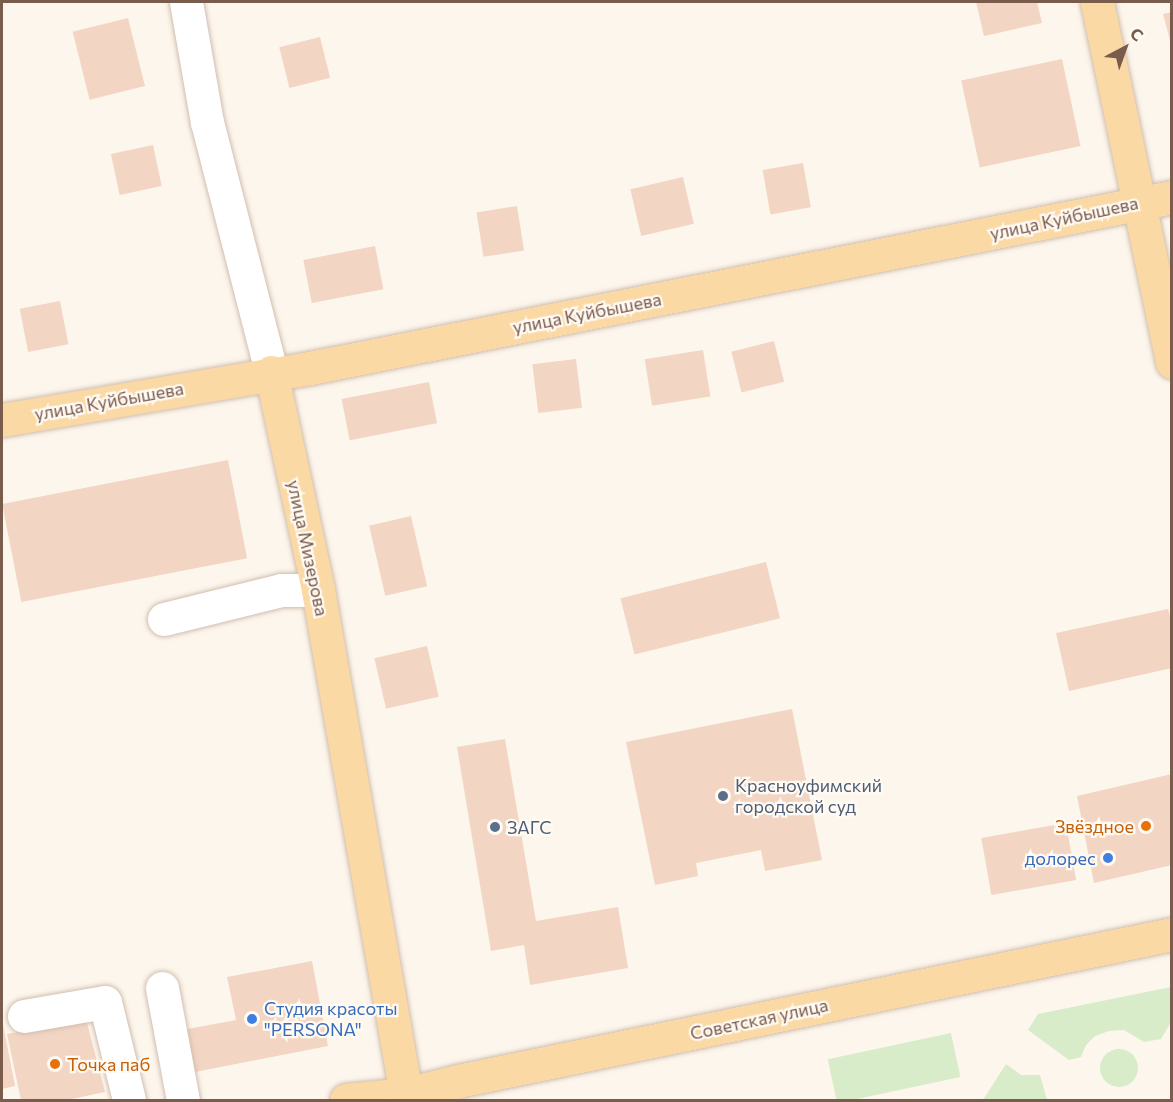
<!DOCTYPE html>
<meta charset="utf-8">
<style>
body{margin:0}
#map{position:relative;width:1173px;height:1102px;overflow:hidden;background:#fdf6ec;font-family:Commissioner,sans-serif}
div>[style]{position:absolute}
.green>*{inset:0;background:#d8ecc9;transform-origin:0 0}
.round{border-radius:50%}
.building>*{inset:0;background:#f3d5c3;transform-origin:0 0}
.roads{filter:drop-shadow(0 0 2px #d1beb0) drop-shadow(0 0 2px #d1beb0)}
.minor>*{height:33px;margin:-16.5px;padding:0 16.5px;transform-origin:16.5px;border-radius:16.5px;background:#fff}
.major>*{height:33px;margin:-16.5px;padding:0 16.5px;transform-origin:16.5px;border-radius:16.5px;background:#fbd9a5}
.dots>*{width:16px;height:16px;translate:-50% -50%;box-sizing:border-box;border:3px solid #fffaf3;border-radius:50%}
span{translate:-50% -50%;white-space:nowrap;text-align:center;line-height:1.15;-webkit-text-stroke:4.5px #fffaf3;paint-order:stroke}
.street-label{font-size:18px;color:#7a5c4d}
.service-label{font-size:18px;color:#4e5e75}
.left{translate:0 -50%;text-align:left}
.food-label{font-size:18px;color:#c56008}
.right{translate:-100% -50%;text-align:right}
.shop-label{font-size:18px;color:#366cbe}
.frame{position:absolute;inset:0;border:3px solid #7a5c4d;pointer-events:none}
.north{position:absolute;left:1095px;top:18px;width:60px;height:60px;-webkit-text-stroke:4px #fffaf3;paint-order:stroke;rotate:41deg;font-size:16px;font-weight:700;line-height:24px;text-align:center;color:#7a5c4d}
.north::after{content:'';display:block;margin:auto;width:21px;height:27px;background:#7a5c4d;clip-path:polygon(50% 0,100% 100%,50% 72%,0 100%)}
</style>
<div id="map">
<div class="green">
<div style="clip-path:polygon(1171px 987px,1171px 1022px,1161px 1039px,1144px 1042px,1124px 1030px,1109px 1031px,1095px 1036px,1086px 1045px,1081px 1057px,1069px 1060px,1028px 1030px,1038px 1014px)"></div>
<div style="left:951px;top:1033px;width:45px;height:126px;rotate:78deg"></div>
<div class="round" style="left:1100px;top:1049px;width:38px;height:38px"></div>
<div style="clip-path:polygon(1006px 1064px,1021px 1075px,1040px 1075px,1047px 1100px,983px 1100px)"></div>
</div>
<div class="building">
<div style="clip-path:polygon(976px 2px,1037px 2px,1042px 23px,984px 36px)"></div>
<div style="clip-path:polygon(1172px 12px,1172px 44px,1171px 44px,1163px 14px)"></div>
<div style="left:128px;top:18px;width:70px;height:57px;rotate:76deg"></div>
<div style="left:320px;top:37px;width:42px;height:42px;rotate:76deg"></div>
<div style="left:1062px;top:59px;width:89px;height:103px;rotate:78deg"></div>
<div style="left:153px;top:145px;width:42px;height:43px;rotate:78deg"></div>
<div style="left:803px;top:163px;width:45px;height:41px;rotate:80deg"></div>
<div style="left:683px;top:177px;width:48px;height:54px;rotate:77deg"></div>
<div style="left:517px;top:206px;width:45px;height:41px;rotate:81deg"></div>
<div style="left:375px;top:246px;width:44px;height:73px;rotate:79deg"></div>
<div style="left:60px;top:301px;width:44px;height:41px;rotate:79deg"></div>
<div style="left:774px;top:341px;width:42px;height:44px;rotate:76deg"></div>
<div style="left:703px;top:350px;width:47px;height:59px;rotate:81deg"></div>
<div style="left:576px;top:359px;width:49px;height:44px;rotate:83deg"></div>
<div style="left:429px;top:382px;width:42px;height:89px;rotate:79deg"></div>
<div style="left:228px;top:460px;width:100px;height:230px;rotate:79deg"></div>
<div style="left:411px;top:516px;width:72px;height:43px;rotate:77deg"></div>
<div style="left:766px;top:562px;width:58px;height:150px;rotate:76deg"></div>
<div style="clip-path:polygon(1168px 609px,1172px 623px,1172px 668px,1069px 691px,1056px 633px)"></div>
<div style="left:427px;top:646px;width:52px;height:54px;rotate:77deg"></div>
<div style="clip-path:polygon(792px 709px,822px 860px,765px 871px,761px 850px,696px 863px,698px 876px,655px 885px,626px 742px)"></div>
<div style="clip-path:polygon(505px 739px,536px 921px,618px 907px,628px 968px,530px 985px,524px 945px,491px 951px,457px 747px)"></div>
<div style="clip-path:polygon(1172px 774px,1172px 865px,1094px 883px,1077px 796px)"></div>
<div style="left:1066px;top:823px;width:58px;height:86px;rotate:80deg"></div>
<div style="clip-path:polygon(312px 961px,328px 1046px,185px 1074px,177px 1031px,236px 1020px,227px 977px)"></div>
<div style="clip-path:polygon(2px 1019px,15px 1086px,2px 1089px)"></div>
<div style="clip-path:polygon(86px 1019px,105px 1092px,67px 1100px,21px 1100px,7px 1034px)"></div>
</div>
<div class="roads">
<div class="minor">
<div style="left:186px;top:2px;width:122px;rotate:80.1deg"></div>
<div style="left:207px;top:122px;width:258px;rotate:75.6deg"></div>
<div style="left:164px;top:619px;width:121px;rotate:-13.9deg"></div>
<div style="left:281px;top:590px;width:37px"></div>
<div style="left:162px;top:988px;width:114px;rotate:79.4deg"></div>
<div style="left:24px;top:1016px;width:82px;rotate:-9.8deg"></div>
<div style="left:105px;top:1002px;width:101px;rotate:76.2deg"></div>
</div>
<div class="major">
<div style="left:1097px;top:2px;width:368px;rotate:78.2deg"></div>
<div style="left:271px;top:372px;width:223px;rotate:77.8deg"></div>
<div style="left:318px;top:590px;width:518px;rotate:80.1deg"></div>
<div style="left:2px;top:420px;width:312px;rotate:-9.6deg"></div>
<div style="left:310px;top:368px;width:879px;rotate:-11.22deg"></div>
<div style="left:346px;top:1100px;width:60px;rotate:-5.7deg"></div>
<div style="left:406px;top:1094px;width:54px;rotate:-14deg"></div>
<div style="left:458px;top:1081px;width:729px;rotate:-11.63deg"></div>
</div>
</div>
<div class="dots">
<div style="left:723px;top:796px;background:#5c6f8a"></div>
<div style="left:1146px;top:826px;background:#e8710a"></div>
<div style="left:495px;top:827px;background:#5c6f8a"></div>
<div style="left:1108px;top:858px;background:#3f7fe0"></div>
<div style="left:252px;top:1019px;background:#3f7fe0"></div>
<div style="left:55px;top:1064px;background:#e8710a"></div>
</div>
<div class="street-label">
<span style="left:1064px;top:218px;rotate:-12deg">улица Куйбышева</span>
<span style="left:587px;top:313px;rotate:-11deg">улица Куйбышева</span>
<span style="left:109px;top:401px;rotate:-10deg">улица Куйбышева</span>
<span style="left:308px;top:548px;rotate:78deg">улица Мизерова</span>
<span style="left:759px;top:1019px;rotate:-12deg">Советская улица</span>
</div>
<div class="service-label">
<span class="left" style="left:735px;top:796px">Красноуфимский<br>городской суд</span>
<span class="left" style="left:507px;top:827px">ЗАГС</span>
</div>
<div class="food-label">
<span class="right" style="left:1134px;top:826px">Звёздное</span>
<span class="left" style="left:67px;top:1064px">Точка паб</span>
</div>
<div class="shop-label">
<span class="right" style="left:1096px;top:858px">долорес</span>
<span class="left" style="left:264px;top:1019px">Студия красоты<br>"PERSONA"</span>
</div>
<div class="frame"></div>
<div class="north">С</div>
</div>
